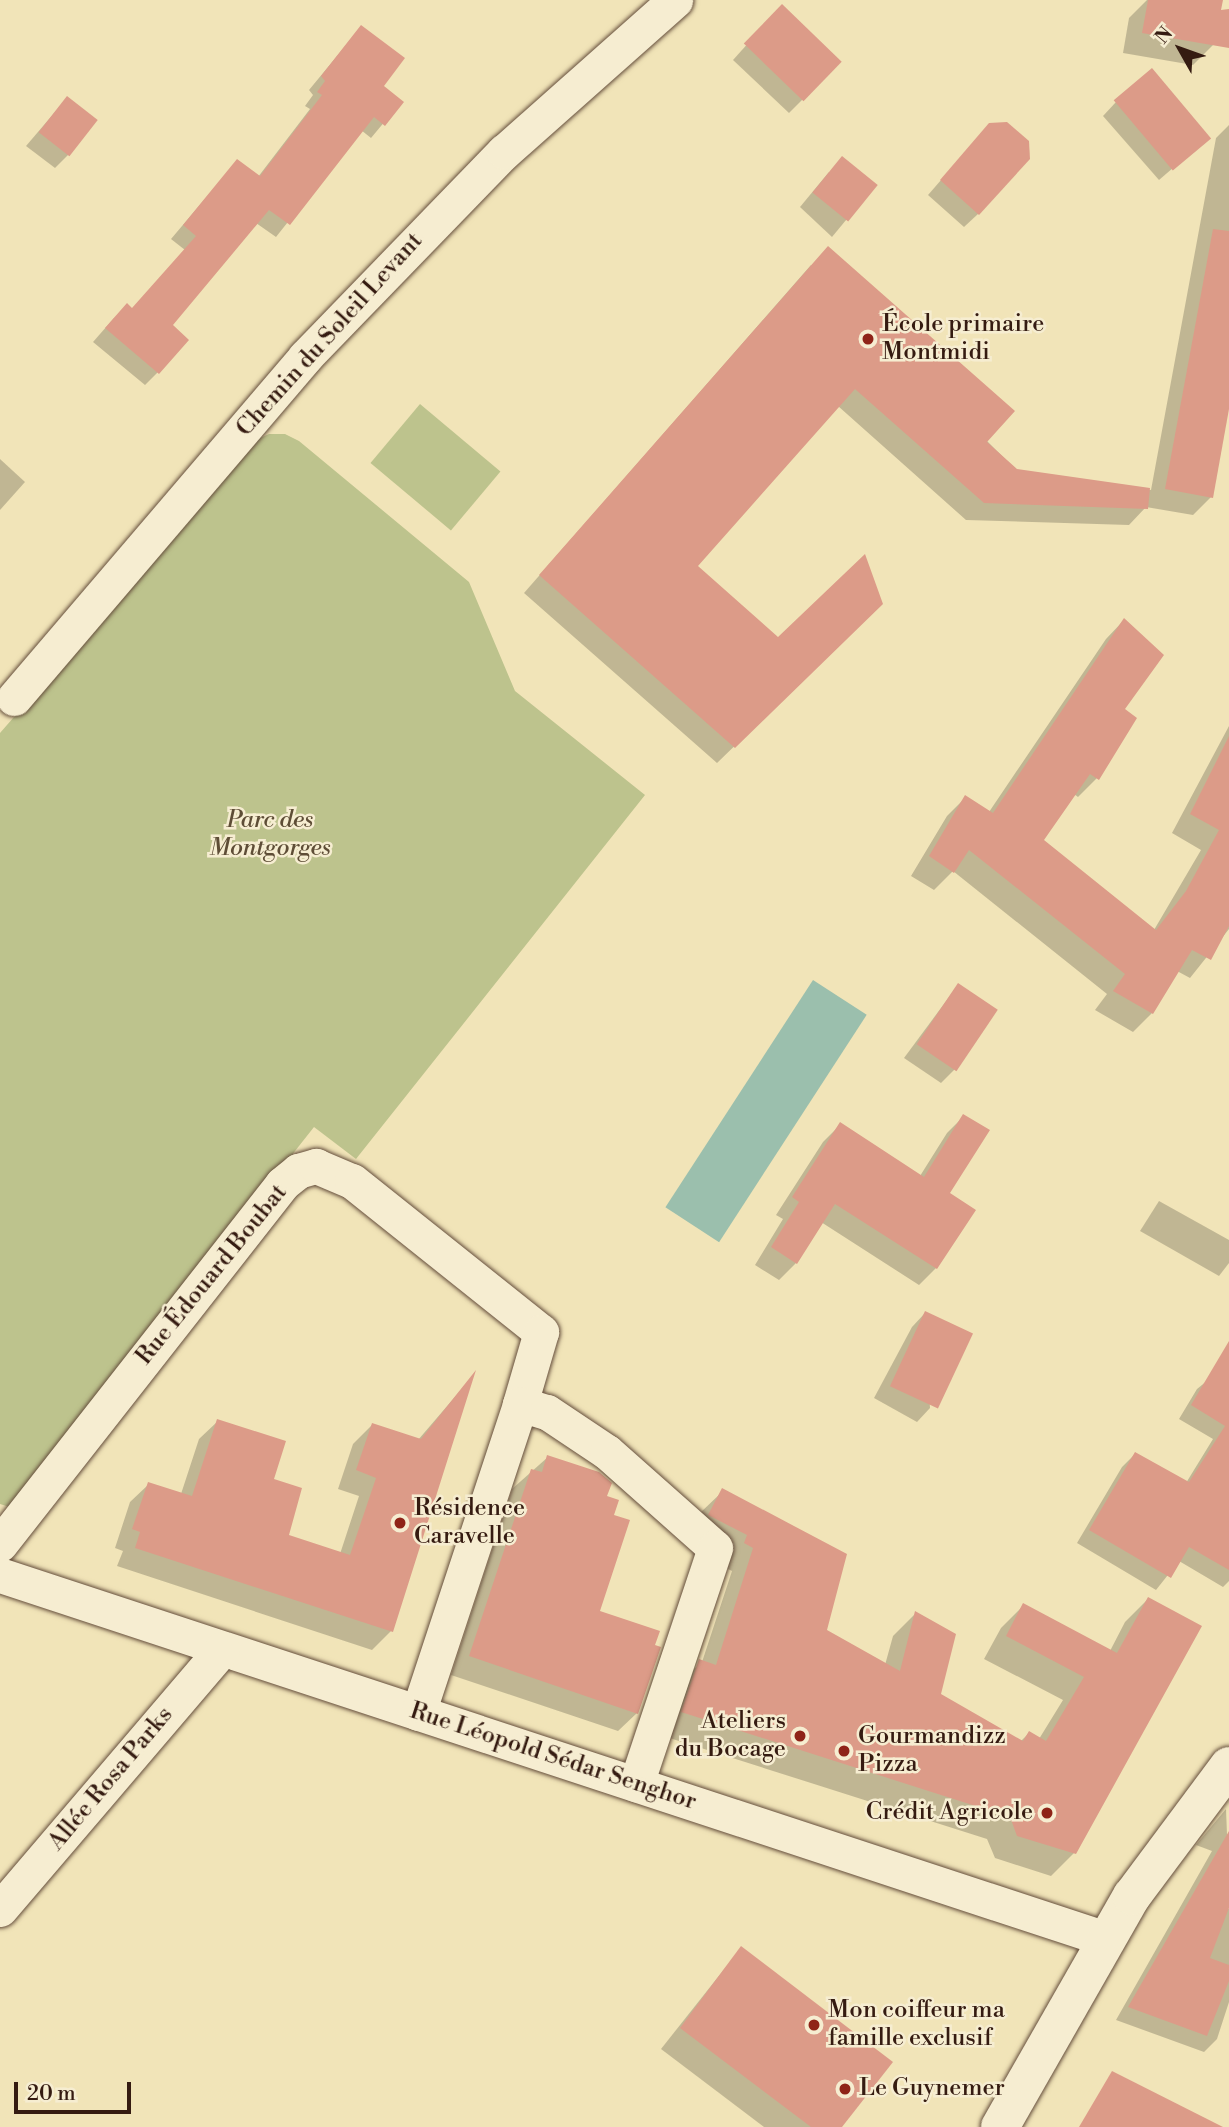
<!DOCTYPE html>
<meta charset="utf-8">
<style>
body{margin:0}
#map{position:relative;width:1229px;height:2127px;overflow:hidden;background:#f1e4b8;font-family:"Libre Bodoni",serif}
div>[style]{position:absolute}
.green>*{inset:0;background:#bdc38d;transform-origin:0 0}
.water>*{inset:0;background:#9bbfad;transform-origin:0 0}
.shadow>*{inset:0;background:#0003}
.building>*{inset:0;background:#dc9b88;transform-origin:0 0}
.roads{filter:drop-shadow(0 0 2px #644d3b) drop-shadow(0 0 2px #644d3b)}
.minor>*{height:35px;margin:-17.5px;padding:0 17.5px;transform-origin:17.5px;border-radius:17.5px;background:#f6edd1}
.tertiary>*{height:38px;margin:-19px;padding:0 19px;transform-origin:19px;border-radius:19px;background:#f6edd1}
.dots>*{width:19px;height:19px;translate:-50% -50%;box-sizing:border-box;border:4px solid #f6edd1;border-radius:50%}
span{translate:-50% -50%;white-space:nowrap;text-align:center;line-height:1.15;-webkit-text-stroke:5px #f6edd1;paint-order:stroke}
.poi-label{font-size:24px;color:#351b11}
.left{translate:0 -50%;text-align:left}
.right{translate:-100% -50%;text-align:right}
.street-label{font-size:24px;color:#351b11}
.park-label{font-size:24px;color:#5e4d36;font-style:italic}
.north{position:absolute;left:1145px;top:14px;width:70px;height:70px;-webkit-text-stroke:5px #f6edd1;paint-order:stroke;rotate:310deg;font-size:19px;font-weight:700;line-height:28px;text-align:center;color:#351b11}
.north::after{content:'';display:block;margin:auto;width:24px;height:32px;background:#351b11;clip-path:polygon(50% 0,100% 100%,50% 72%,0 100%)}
.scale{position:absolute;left:14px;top:2082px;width:117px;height:32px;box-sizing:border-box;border:4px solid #351b11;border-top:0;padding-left:9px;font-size:21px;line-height:24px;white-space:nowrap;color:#351b11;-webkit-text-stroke:5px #f6edd1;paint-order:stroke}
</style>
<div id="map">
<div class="green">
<div style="left:420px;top:404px;width:105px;height:77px;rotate:40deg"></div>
<div style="clip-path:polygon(269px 434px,285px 434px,299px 441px,469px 582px,515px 691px,645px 795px,356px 1159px,314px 1127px,13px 1508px,0 1504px,0 733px,256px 440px)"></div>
</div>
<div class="water">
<div style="left:813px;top:980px;width:64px;height:271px;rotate:33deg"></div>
</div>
<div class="shadow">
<div style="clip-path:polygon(1147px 0,1221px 0,1213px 45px,1193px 65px,1123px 53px,1129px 18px)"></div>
<div style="clip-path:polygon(769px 20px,840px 62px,789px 113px,733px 60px)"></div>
<div style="clip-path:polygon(361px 27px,381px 86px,401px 102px,371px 138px,361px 130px,276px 237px,256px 223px,170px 325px,158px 372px,145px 385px,93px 342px,114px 318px,132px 310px,185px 250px,171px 239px,237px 161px,258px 177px,310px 109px,305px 106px,313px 95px,309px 90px)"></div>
<div style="clip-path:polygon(67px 98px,68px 155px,55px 168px,26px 146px)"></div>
<div style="clip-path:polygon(1116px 102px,1195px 149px,1159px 180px,1103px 116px)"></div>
<div style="clip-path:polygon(989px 125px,978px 214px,964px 227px,928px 195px)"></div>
<div style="clip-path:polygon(1229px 125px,1229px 399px,1211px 497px,1193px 515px,1146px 507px,1129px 525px,966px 520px,838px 406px,695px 566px,778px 640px,881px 604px,717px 763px,524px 593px,811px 265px,1016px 470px,1151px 490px,1216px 138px)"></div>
<div style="clip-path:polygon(829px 172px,875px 185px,832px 237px,800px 207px)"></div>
<div style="clip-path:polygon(0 459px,25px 482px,0 510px)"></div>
<div style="clip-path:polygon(1124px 620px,1122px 709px,1097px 778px,1078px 797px,1074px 794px,1042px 841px,1154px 930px,1201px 850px,1172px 833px,1229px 726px,1229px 929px,1190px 978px,1177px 971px,1152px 1013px,1133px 1032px,1095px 1010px,1107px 994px,953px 871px,934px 890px,911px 876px,947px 816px,966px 797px,989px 812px,1106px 639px)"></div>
<div style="clip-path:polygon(958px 985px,955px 1069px,941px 1083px,904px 1058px)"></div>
<div style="clip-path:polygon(964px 1116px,936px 1268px,919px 1285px,821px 1222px,796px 1263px,779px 1280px,755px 1265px,783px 1219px,776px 1215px,823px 1142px,840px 1125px,920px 1176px,947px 1133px)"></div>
<div style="clip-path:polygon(1159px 1201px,1229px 1240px,1229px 1263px,1219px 1276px,1140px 1231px)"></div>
<div style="clip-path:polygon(925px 1313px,930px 1408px,917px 1422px,874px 1398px,912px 1327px)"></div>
<div style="clip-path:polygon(1229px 1363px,1229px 1581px,1223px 1587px,1179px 1561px,1156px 1590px,1077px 1543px,1122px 1467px,1135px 1454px,1186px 1483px,1213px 1439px,1179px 1419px,1197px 1389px)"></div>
<div style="clip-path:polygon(472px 1377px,391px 1631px,372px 1650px,117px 1566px,123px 1551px,115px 1548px,130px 1502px,149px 1484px,181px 1494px,199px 1439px,218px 1421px,271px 1480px,287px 1536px,340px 1554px,359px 1496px,338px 1489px,353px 1444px,372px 1425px,418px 1440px)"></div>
<div style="clip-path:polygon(548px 1457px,605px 1497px,612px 1516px,598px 1613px,637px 1713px,618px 1731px,451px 1675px,512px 1489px)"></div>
<div style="clip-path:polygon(723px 1491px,825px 1631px,885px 1665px,893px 1636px,915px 1614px,939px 1695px,1021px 1741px,1029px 1733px,1039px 1739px,1063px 1700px,984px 1659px,1001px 1628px,1024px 1605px,1110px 1651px,1125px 1622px,1148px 1599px,1074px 1853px,1051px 1876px,995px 1858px,987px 1839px,660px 1735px,677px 1684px,702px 1662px,732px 1571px,722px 1566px,700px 1513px)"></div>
<div style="clip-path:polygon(1226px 1809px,1229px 1885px,1216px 1904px,1229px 1909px,1229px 2002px,1217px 2039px,1204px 2052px,1116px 2020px,1212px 1851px,1196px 1845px)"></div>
<div style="clip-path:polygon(741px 1948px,840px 2127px,764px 2127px,661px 2049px)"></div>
</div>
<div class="building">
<div style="clip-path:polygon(1148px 0,1223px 0,1221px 10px,1229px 9px,1229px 48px,1142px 33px)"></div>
<div style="left:782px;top:4px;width:83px;height:55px;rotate:44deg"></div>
<div style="clip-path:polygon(361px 25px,405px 58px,384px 86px,404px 102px,385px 126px,374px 117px,290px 225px,269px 210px,173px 325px,189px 340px,159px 374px,105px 328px,127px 303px,132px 308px,196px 236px,183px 225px,237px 159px,260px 176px,322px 95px,317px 92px,325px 81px,321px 76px)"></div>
<div style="left:1152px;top:68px;width:92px;height:50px;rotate:50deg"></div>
<div style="left:67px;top:96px;width:39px;height:46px;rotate:38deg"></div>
<div style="clip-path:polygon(1007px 122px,1029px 141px,1030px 159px,979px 215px,940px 180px,989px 123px)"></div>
<div style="left:842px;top:156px;width:46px;height:47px;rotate:39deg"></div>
<div style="clip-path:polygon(1213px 229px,1229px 231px,1229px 409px,1213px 498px,1165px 489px)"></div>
<div style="clip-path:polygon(828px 246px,1015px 411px,987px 442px,1017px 469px,1150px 488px,1148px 509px,984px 503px,855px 389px,698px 566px,778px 637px,865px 554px,883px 604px,735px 748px,539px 575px)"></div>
<div style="clip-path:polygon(1124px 618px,1164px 655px,1125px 709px,1137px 718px,1099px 780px,1090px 774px,1044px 840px,1156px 930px,1186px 891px,1219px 830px,1190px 814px,1229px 736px,1229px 926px,1211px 960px,1192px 950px,1153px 1014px,1113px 991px,1125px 974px,969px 850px,954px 873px,929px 856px,965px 795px,993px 813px)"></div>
<div style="left:958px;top:983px;width:48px;height:74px;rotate:34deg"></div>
<div style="clip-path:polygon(963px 1114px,990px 1130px,950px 1193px,976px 1210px,937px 1269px,835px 1204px,797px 1264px,771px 1247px,799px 1202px,792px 1197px,840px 1122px,924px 1177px)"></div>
<div style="left:925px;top:1311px;width:53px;height:83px;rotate:25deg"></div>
<div style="clip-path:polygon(1229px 1341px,1229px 1570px,1189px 1547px,1171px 1578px,1089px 1530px,1135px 1452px,1189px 1482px,1225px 1426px,1191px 1405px)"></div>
<div style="clip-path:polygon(476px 1370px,393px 1632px,135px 1548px,140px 1532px,132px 1529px,148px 1482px,192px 1496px,217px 1419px,286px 1441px,274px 1479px,302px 1488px,289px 1535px,350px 1555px,376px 1478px,356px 1470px,372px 1423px,421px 1439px)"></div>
<div style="clip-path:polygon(547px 1455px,599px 1472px,612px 1483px,607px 1496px,619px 1500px,614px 1515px,630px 1520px,600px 1611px,660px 1631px,655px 1645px,661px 1647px,638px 1714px,469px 1656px,531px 1469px,542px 1472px)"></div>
<div style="clip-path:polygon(722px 1488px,847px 1554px,827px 1630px,900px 1671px,915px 1611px,956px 1634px,941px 1694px,1023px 1741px,1029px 1731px,1046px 1741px,1084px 1677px,1006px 1636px,1023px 1603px,1117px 1653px,1148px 1597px,1202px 1626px,1076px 1854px,1017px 1836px,1010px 1817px,681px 1712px,699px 1659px,716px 1665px,753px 1548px,744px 1543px,747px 1535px,708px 1515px)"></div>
<div style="clip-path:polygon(1229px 1831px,1229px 1908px,1210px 1958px,1229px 1965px,1229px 1981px,1207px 2036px,1128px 2007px)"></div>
<div style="clip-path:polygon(741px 1946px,893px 2062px,842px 2127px,811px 2127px,680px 2028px)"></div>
<div style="clip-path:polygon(1112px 2071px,1223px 2127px,1079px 2127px)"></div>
</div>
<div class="roads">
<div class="minor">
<div style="left:14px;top:698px;width:448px;rotate:-49.5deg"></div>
<div style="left:305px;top:357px;width:286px;rotate:-45.9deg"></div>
<div style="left:504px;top:152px;width:229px;rotate:-41.6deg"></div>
<div style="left:0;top:1544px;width:457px;rotate:-51.9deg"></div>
<div style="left:282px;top:1184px;width:21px;rotate:-39deg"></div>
<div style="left:298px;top:1171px;width:19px;rotate:-16deg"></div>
<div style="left:316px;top:1166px;width:39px;rotate:23deg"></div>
<div style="left:352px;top:1181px;width:242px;rotate:38.6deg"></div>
<div style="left:541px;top:1332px;width:75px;rotate:106.3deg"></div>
<div style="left:0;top:1575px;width:1164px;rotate:18.22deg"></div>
<div style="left:418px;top:1713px;width:325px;rotate:-71.7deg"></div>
<div style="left:520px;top:1404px;width:28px;rotate:17deg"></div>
<div style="left:547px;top:1412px;width:72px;rotate:33.7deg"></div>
<div style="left:607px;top:1452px;width:144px;rotate:41.6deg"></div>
<div style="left:715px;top:1548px;width:249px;rotate:108.5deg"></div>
<div style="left:0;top:1909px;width:342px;rotate:-49.5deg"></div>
</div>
<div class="tertiary">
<div style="left:1000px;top:2127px;width:266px;rotate:-60.3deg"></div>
<div style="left:1132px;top:1896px;width:162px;rotate:-53.3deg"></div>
</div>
</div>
<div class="dots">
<div style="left:868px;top:339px;background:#8f2418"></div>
<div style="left:400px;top:1523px;background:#8f2418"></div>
<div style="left:800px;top:1736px;background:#8f2418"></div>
<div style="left:844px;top:1751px;background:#8f2418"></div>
<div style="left:1047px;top:1813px;background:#8f2418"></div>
<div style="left:814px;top:2025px;background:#8f2418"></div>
<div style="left:845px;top:2089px;background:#8f2418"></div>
</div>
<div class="poi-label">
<span class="left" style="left:882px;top:339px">École primaire<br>Montmidi</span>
<span class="left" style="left:414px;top:1523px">Résidence<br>Caravelle</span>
<span class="right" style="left:786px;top:1736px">Ateliers<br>du Bocage</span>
<span class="left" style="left:858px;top:1751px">Gourmandizz<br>Pizza</span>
<span class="right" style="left:1033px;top:1813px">Crédit Agricole</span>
<span class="left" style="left:828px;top:2025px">Mon coiffeur ma<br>famille exclusif</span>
<span class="left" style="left:859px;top:2089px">Le Guynemer</span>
</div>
<div class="street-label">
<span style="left:330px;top:335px;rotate:-48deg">Chemin du Soleil Levant</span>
<span style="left:212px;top:1275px;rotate:-51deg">Rue Édouard Boubat</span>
<span style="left:553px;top:1757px;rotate:18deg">Rue Léopold Sédar Senghor</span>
<span style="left:111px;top:1779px;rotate:-50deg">Allée Rosa Parks</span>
</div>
<div class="park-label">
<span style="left:270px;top:835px">Parc des<br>Montgorges</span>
</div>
<div class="north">N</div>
<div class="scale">20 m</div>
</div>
